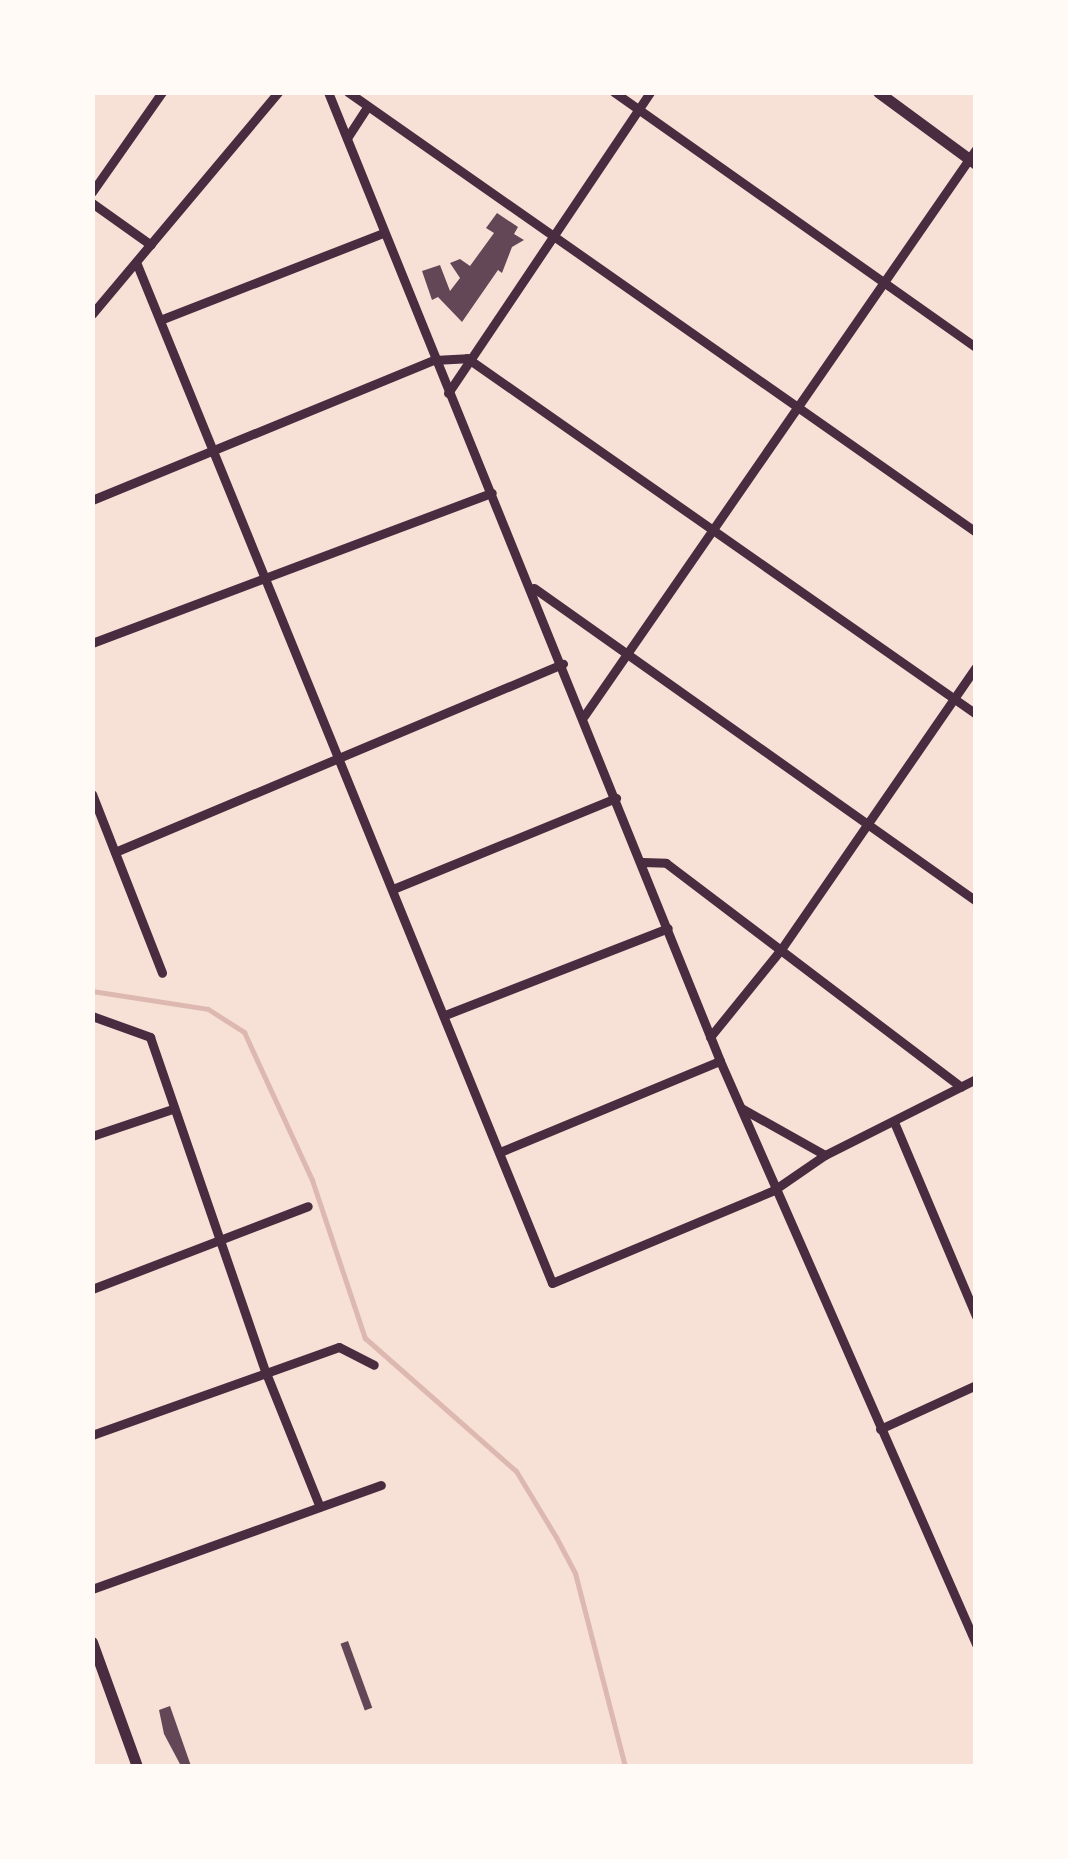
<!DOCTYPE html>
<html>
<head>
<meta charset="utf-8">
<style>
	body { margin:0 }
	#map { position:relative; width:1068px; height:1859px; overflow:hidden; background:#f7e1d7; font-family:Lato,sans-serif }
	div>[style] { position:absolute }
	[style*='--x'] { left:calc(var(--x)*1px); top:calc(var(--y)*1px); width:calc(var(--w)*1px); rotate:calc(var(--a)*1deg) }
	.stream>* { height:5px; margin:-2.5px; padding:0 2.5px; transform-origin:2.5px; border-radius:2.5px; background:#dcb8b0 }
	.building>* { inset:0; background:#644757; transform-origin:0 0 }
	.minor>* { height:9px; margin:-4.5px; padding:0 4.5px; transform-origin:4.5px; border-radius:4.5px; background:#4a2c40 }
	.tertiary>* { height:11px; margin:-5.5px; padding:0 5.5px; transform-origin:5.5px; border-radius:5.5px; background:#4a2c40 }
	span { translate:-50% -50%; white-space:nowrap; text-align:center; line-height:1.15; -webkit-text-stroke:9px #fffaf5; paint-order:stroke }
	.frame { position:absolute; inset:0; border:95px solid #fffaf5; pointer-events:none }
</style>
</head>
<body>
<div id="map">
	<div class="stream">
		<i style="--x:92;--y:991;--w:117;--a:8.8"></i>
		<i style="--x:208;--y:1009;--w:43;--a:32.6"></i>
		<i style="--x:244;--y:1032;--w:163;--a:65.3"></i>
		<i style="--x:312;--y:1180;--w:167;--a:71.5"></i>
		<i style="--x:365;--y:1338;--w:201;--a:41.4"></i>
		<i style="--x:516;--y:1471;--w:77;--a:58.8"></i>
		<i style="--x:556;--y:1537;--w:41;--a:62.2"></i>
		<i style="--x:575;--y:1573;--w:199;--a:75.5"></i>
	</div>
	<div class="building">
		<i style="clip-path:polygon(497px 213px,518px 227px,514px 234px,524px 240px,512px 247px,502px 273px,498px 270px,462px 322px,438px 297px,432px 300px,422px 271px,440px 265px,450px 291px,460px 278px,450px 263px,460px 259px,470px 266px,494px 233px,486px 228px)"></i>
		<i style="left:348px;top:1641px;width:71px;height:8px;rotate:70deg"></i>
		<i style="clip-path:polygon(170px 1706px,191px 1766px,181px 1766px,164px 1734px,159px 1710px)"></i>
	</div>
	<div class="minor">
		<i style="--x:328;--y:92;--w:1045;--a:67.97"></i>
		<i style="--x:720;--y:1061;--w:637;--a:66.29"></i>
		<i style="--x:348;--y:92;--w:767;--a:35.02"></i>
		<i style="--x:614;--y:92;--w:443;--a:35.2"></i>
		<i style="--x:347;--y:138;--w:37;--a:-57"></i>
		<i style="--x:92;--y:192;--w:122;--a:-55"></i>
		<i style="--x:92;--y:203;--w:72;--a:35.4"></i>
		<i style="--x:136;--y:262;--w:1102;--a:67.83"></i>
		<i style="--x:552;--y:1283;--w:241;--a:-22.7"></i>
		<i style="--x:774;--y:1190;--w:62;--a:-34.5"></i>
		<i style="--x:825;--y:1155;--w:169;--a:-26.7"></i>
		<i style="--x:92;--y:314;--w:290;--a:-50"></i>
		<i style="--x:160;--y:320;--w:237;--a:-21.3"></i>
		<i style="--x:448;--y:393;--w:362;--a:-56.1"></i>
		<i style="--x:92;--y:500;--w:370;--a:-22.3"></i>
		<i style="--x:434;--y:360;--w:33;--a:-3"></i>
		<i style="--x:467;--y:358;--w:621;--a:34.97"></i>
		<i style="--x:534;--y:588;--w:542;--a:35.3"></i>
		<i style="--x:92;--y:643;--w:427;--a:-20.6"></i>
		<i style="--x:584;--y:716;--w:689;--a:-55.34"></i>
		<i style="--x:92;--y:794;--w:192;--a:68.6"></i>
		<i style="--x:115;--y:852;--w:486;--a:-22.8"></i>
		<i style="--x:642;--y:862;--w:24;--a:2"></i>
		<i style="--x:666;--y:863;--w:370;--a:37.2"></i>
		<i style="--x:393;--y:889;--w:241;--a:-22.2"></i>
		<i style="--x:445;--y:1015;--w:239;--a:-21.3"></i>
		<i style="--x:92;--y:1016;--w:62;--a:19.9"></i>
		<i style="--x:150;--y:1037;--w:355;--a:71"></i>
		<i style="--x:266;--y:1373;--w:144;--a:68.1"></i>
		<i style="--x:710;--y:1037;--w:114;--a:-51"></i>
		<i style="--x:782;--y:948;--w:341;--a:-55.4"></i>
		<i style="--x:741;--y:1108;--w:96;--a:29.2"></i>
		<i style="--x:894;--y:1122;--w:211;--a:67.1"></i>
		<i style="--x:92;--y:1136;--w:84;--a:-18.6"></i>
		<i style="--x:500;--y:1152;--w:238;--a:-22.5"></i>
		<i style="--x:92;--y:1289;--w:231;--a:-21"></i>
		<i style="--x:880;--y:1429;--w:106;--a:-24.6"></i>
		<i style="--x:92;--y:1435;--w:262;--a:-19.6"></i>
		<i style="--x:339;--y:1347;--w:39;--a:27"></i>
		<i style="--x:92;--y:1589;--w:307;--a:-19.8"></i>
	</div>
	<div class="tertiary">
		<i style="--x:878;--y:92;--w:122;--a:36.3"></i>
		<i style="--x:92;--y:1642;--w:132;--a:70.1"></i>
	</div>
	<div class="frame"></div>
</div>
</body>
</html>
